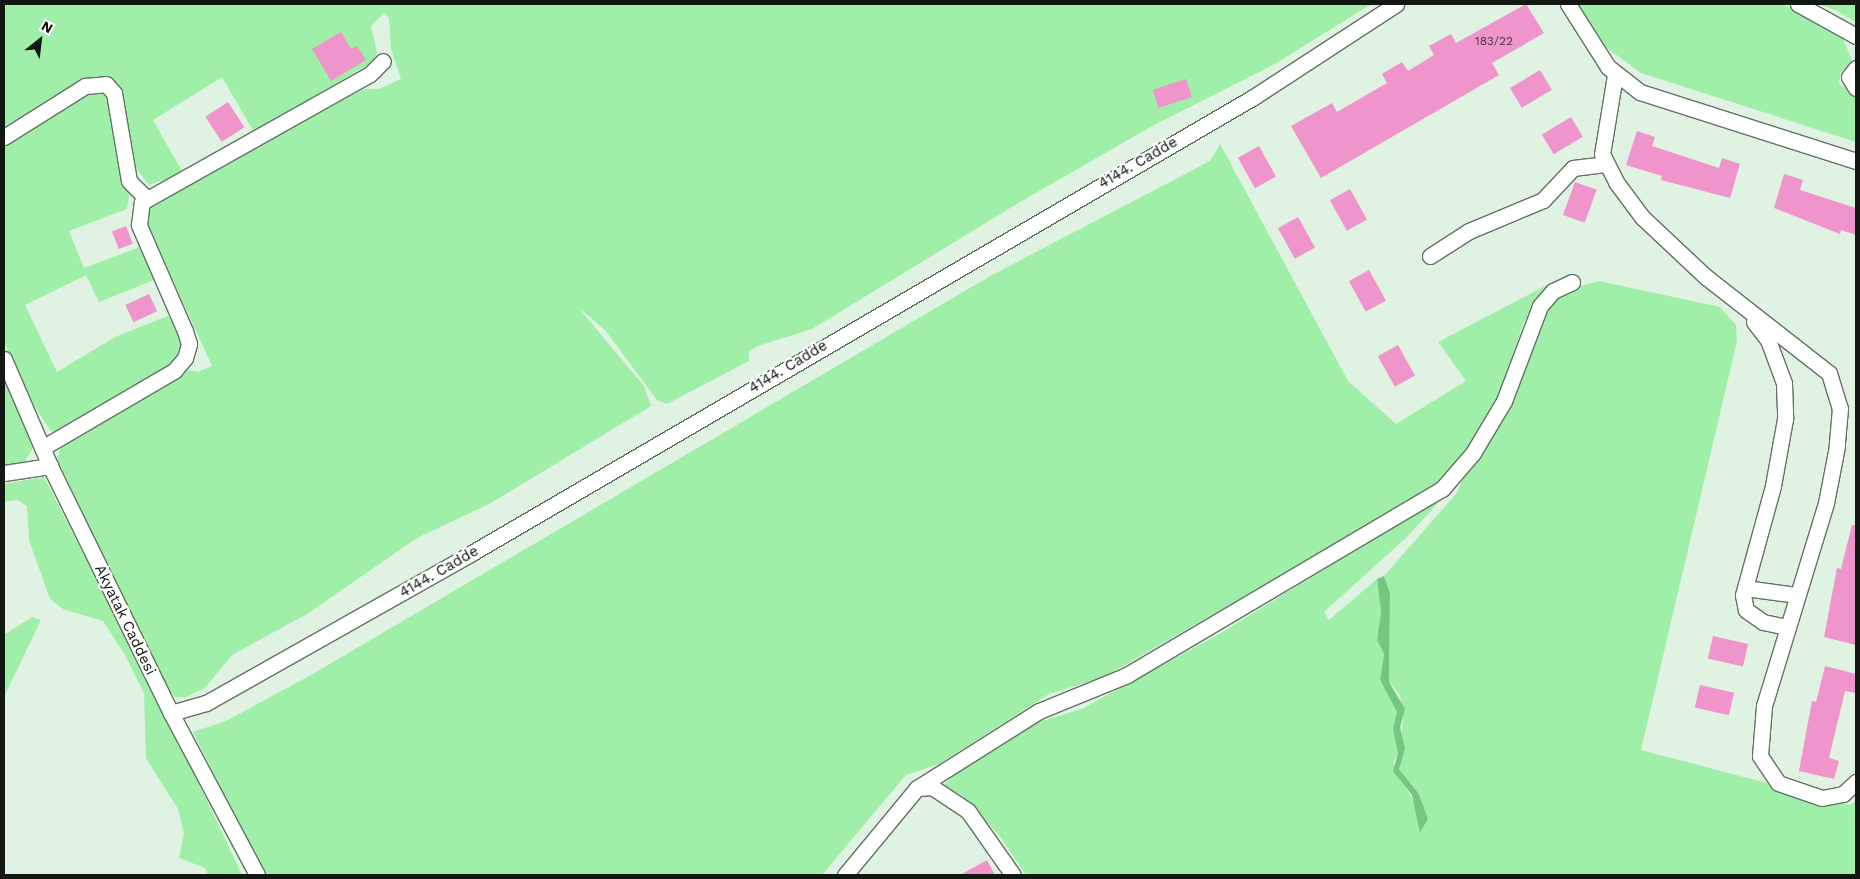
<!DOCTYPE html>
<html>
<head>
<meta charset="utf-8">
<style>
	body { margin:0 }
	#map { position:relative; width:1860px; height:879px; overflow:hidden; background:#e0f2e1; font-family:"Work Sans",sans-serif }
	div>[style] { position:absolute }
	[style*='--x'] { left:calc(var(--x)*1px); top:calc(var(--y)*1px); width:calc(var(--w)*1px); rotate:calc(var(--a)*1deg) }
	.green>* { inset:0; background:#a0efa9 }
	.water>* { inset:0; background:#75c780 }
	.building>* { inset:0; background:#f094cc; transform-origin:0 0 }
	.roads { filter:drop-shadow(1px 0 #627363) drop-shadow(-1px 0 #627363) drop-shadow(0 1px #627363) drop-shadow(0 -1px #627363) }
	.minor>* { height:15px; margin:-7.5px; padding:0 7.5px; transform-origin:7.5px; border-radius:7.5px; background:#fff }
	span { translate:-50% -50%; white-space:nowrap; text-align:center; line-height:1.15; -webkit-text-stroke:4.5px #fff; paint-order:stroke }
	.number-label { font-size:12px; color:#493640 }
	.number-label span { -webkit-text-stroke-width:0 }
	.street-label { font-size:15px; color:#111711 }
	.frame { position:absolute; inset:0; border:5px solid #111711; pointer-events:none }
	.north { position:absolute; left:15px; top:15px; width:50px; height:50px; -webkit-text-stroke:4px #fff; paint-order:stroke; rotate:29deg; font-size:14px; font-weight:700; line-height:20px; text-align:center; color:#111711 }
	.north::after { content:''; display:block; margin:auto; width:18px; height:22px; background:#111711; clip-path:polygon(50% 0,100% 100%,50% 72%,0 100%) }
</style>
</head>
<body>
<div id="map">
	<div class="green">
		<i style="clip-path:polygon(4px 4px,1370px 4px,1370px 5px,1273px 65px,1154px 125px,1020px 202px,812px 329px,758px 346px,749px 351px,749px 361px,667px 404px,657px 400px,605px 330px,578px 307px,644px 386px,651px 406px,491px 503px,417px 538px,307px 614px,232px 655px,205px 688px,186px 697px,175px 697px,166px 686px,57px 459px,62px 443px,188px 370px,198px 372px,212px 366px,147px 223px,148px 206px,364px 89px,379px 89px,401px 79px,391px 49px,389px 18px,384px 13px,371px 26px,377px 52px,374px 61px,254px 132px,222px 77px,153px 120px,183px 173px,149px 185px,132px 163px,109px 80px,4px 133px)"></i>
		<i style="clip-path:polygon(1578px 4px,1782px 4px,1798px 11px,1840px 32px,1846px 46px,1853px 63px,1841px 72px,1839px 84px,1856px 95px,1856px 142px,1641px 73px,1603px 45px)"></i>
		<i style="clip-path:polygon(1818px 4px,1856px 4px,1856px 22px,1835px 10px)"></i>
		<i style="clip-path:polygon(97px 90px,107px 92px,129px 196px,127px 209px,69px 231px,84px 268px,143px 246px,154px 280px,99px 302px,86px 275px,25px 305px,57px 372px,115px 337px,168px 316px,180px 335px,181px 350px,174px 363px,58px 432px,51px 431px,27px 395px,4px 341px,4px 143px)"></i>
		<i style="clip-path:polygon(1220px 144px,1348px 381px,1396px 424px,1466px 381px,1438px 342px,1568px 274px,1577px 276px,1552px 286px,1538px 298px,1523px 324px,1497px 404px,1469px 449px,1429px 490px,1104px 677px,1049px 694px,939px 764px,906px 775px,822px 875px,264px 875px,193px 732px,226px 721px,311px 675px,992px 275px,1210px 161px)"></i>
		<i style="clip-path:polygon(1599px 281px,1720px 307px,1736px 325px,1737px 341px,1641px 750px,1850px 805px,1856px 801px,1856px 875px,1026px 875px,999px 835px,960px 794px,943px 786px,956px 773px,1028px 725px,1082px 709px,1223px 632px,1447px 493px,1408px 536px,1324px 612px,1329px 620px,1377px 579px,1381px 612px,1377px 640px,1384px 654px,1380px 680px,1397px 712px,1398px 753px,1393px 763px,1417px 808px,1421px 832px,1428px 819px,1419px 794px,1399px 769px,1403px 719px,1400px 695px,1389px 682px,1390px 593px,1384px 576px,1456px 494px,1536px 324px,1564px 291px)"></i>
		<i style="clip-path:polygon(4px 376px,34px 446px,24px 463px,4px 465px)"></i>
		<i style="clip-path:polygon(44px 477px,177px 737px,242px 875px,208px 875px,205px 868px,179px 858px,184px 834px,178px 809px,146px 758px,144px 693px,125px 655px,103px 621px,63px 609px,50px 599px,29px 540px,27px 506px,17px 500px,4px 502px,4px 484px)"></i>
		<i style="clip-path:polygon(32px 617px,41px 620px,4px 697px,4px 635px)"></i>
	</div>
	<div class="water">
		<i style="clip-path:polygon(1384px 576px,1390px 593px,1389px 682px,1405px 709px,1400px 727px,1405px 749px,1399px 769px,1419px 794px,1428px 819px,1420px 833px,1412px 795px,1393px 771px,1398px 753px,1393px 729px,1397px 712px,1380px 680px,1384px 654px,1377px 640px,1381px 612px,1377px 579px)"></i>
	</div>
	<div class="building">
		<i style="clip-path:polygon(1526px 4px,1544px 33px,1492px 63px,1499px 75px,1321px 178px,1291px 126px,1332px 103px,1337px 112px,1387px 83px,1382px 74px,1402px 62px,1408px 71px,1434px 55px,1429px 46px,1451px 34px,1456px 43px)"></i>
		<i style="clip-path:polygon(341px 32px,351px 49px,357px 46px,366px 60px,331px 81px,312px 49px)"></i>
		<i style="left:1540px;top:70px;width:23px;height:35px;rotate:59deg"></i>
		<i style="left:1186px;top:79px;width:19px;height:35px;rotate:72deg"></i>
		<i style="left:228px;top:102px;width:30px;height:27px;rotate:57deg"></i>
		<i style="left:1571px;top:117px;width:23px;height:34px;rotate:59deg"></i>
		<i style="clip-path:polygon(1637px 131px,1655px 137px,1652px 146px,1719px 168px,1722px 158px,1740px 164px,1730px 198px,1661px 180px,1662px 176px,1626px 165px)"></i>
		<i style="left:1259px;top:146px;width:35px;height:24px;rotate:61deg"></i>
		<i style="clip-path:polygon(1784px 174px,1803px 180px,1800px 190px,1856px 208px,1856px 235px,1841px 230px,1840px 234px,1774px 208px)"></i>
		<i style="left:1575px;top:182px;width:23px;height:35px;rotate:20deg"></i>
		<i style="left:1350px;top:189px;width:35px;height:23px;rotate:61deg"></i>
		<i style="left:1298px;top:217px;width:35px;height:23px;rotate:61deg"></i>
		<i style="left:126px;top:226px;width:19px;height:15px;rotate:69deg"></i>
		<i style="left:1369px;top:270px;width:35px;height:23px;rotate:61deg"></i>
		<i style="left:149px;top:294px;width:19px;height:26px;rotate:65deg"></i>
		<i style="left:1398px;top:345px;width:35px;height:23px;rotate:61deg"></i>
		<i style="clip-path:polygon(1852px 525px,1856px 525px,1856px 645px,1824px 637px,1837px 568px,1841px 569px)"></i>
		<i style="left:1713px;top:636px;width:36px;height:23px;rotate:13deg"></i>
		<i style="clip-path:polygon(1825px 666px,1856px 674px,1856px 693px,1845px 691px,1829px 758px,1839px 761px,1834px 779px,1799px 771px,1812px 701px,1816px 702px)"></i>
		<i style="left:1700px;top:685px;width:35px;height:23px;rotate:13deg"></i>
		<i style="clip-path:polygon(987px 860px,995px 875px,960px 875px)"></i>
	</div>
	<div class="roads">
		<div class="minor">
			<i style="--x:1568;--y:4;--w:75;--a:57.6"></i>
			<i style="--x:1608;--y:67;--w:41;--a:38"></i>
			<i style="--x:1640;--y:92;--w:227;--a:17.7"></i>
			<i style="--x:1798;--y:4;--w:66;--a:28.9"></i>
			<i style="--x:1856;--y:68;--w:11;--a:128"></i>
			<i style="--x:1849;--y:77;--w:13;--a:58"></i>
			<i style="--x:1615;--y:75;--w:80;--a:99.3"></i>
			<i style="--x:1602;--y:154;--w:31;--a:63"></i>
			<i style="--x:1616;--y:182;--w:44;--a:53.4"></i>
			<i style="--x:1642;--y:217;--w:88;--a:43.2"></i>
			<i style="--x:1706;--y:277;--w:156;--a:38"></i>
			<i style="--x:1829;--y:373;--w:37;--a:73"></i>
			<i style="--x:1840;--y:408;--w:38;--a:95"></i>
			<i style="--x:1837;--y:446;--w:58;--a:100.9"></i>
			<i style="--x:1826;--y:503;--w:212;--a:107"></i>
			<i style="--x:1764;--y:706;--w:50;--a:94.6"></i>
			<i style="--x:1760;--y:756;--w:32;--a:56"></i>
			<i style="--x:1778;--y:783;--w:46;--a:18.8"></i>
			<i style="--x:1822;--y:798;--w:21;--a:-11"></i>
			<i style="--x:1843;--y:794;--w:18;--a:-43"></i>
			<i style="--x:4;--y:137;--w:96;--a:-32.2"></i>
			<i style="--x:85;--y:86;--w:21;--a:-5"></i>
			<i style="--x:106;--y:84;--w:12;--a:48"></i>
			<i style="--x:114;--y:93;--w:89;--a:80.3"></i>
			<i style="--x:129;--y:181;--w:25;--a:45"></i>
			<i style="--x:1430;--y:256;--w:46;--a:-32.7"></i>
			<i style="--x:1469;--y:231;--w:80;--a:-22.7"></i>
			<i style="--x:1543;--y:200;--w:44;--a:-46.8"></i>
			<i style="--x:1573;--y:168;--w:34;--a:-7"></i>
			<i style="--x:1754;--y:322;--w:23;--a:52"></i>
			<i style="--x:1768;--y:340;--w:46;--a:69.6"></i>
			<i style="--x:1784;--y:383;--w:36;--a:88"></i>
			<i style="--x:1785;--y:419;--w:68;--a:100.2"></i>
			<i style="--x:1773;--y:486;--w:113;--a:105.4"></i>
			<i style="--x:1743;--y:595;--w:15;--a:79"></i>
			<i style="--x:1746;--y:610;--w:21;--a:35"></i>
			<i style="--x:1763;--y:622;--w:25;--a:12"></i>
			<i style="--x:4;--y:359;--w:116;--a:66.7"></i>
			<i style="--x:50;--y:466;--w:275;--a:63.9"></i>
			<i style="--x:171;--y:713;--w:183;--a:62"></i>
			<i style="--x:42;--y:448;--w:153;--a:-30.3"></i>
			<i style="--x:174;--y:371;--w:17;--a:-50"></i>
			<i style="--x:185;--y:358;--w:15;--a:-74"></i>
			<i style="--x:189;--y:344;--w:14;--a:-107"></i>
			<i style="--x:185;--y:331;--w:116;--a:-113.5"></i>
			<i style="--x:139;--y:225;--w:23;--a:-83"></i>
			<i style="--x:142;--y:202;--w:261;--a:-29.3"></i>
			<i style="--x:370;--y:74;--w:18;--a:-45"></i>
			<i style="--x:4;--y:473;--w:47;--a:-8.7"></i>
			<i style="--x:1745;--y:588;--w:51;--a:7.8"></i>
			<i style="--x:171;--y:713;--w:36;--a:-16"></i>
			<i style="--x:206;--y:703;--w:303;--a:-29.4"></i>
			<i style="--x:470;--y:554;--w:905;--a:-30.25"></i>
			<i style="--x:1252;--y:98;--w:172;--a:-33.1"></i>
			<i style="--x:917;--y:788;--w:15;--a:-4"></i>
			<i style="--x:932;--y:787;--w:43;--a:33.7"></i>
			<i style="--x:968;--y:811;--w:78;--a:54.9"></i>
			<i style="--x:845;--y:875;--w:113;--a:-50.4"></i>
			<i style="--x:917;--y:788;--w:144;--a:-32.3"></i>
			<i style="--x:1039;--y:711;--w:95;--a:-22.2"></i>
			<i style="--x:1127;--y:675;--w:366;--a:-30.6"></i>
			<i style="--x:1442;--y:489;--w:48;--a:-49.3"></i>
			<i style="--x:1473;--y:453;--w:61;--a:-59.2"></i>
			<i style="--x:1504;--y:401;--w:102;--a:-69.2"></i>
			<i style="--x:1540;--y:306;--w:20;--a:-49"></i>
			<i style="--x:1553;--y:291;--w:21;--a:-25"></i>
		</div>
	</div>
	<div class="number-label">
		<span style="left:1494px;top:42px">183/22</span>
	</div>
	<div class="street-label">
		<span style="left:1138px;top:163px;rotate:-30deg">4144. Cadde</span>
		<span style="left:788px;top:367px;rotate:-31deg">4144. Cadde</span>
		<span style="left:439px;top:572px;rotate:-30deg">4144. Cadde</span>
		<span style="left:125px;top:620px;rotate:64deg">Akyatak Caddesi</span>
	</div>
	<div class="frame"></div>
	<div class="north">N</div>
</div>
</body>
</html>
